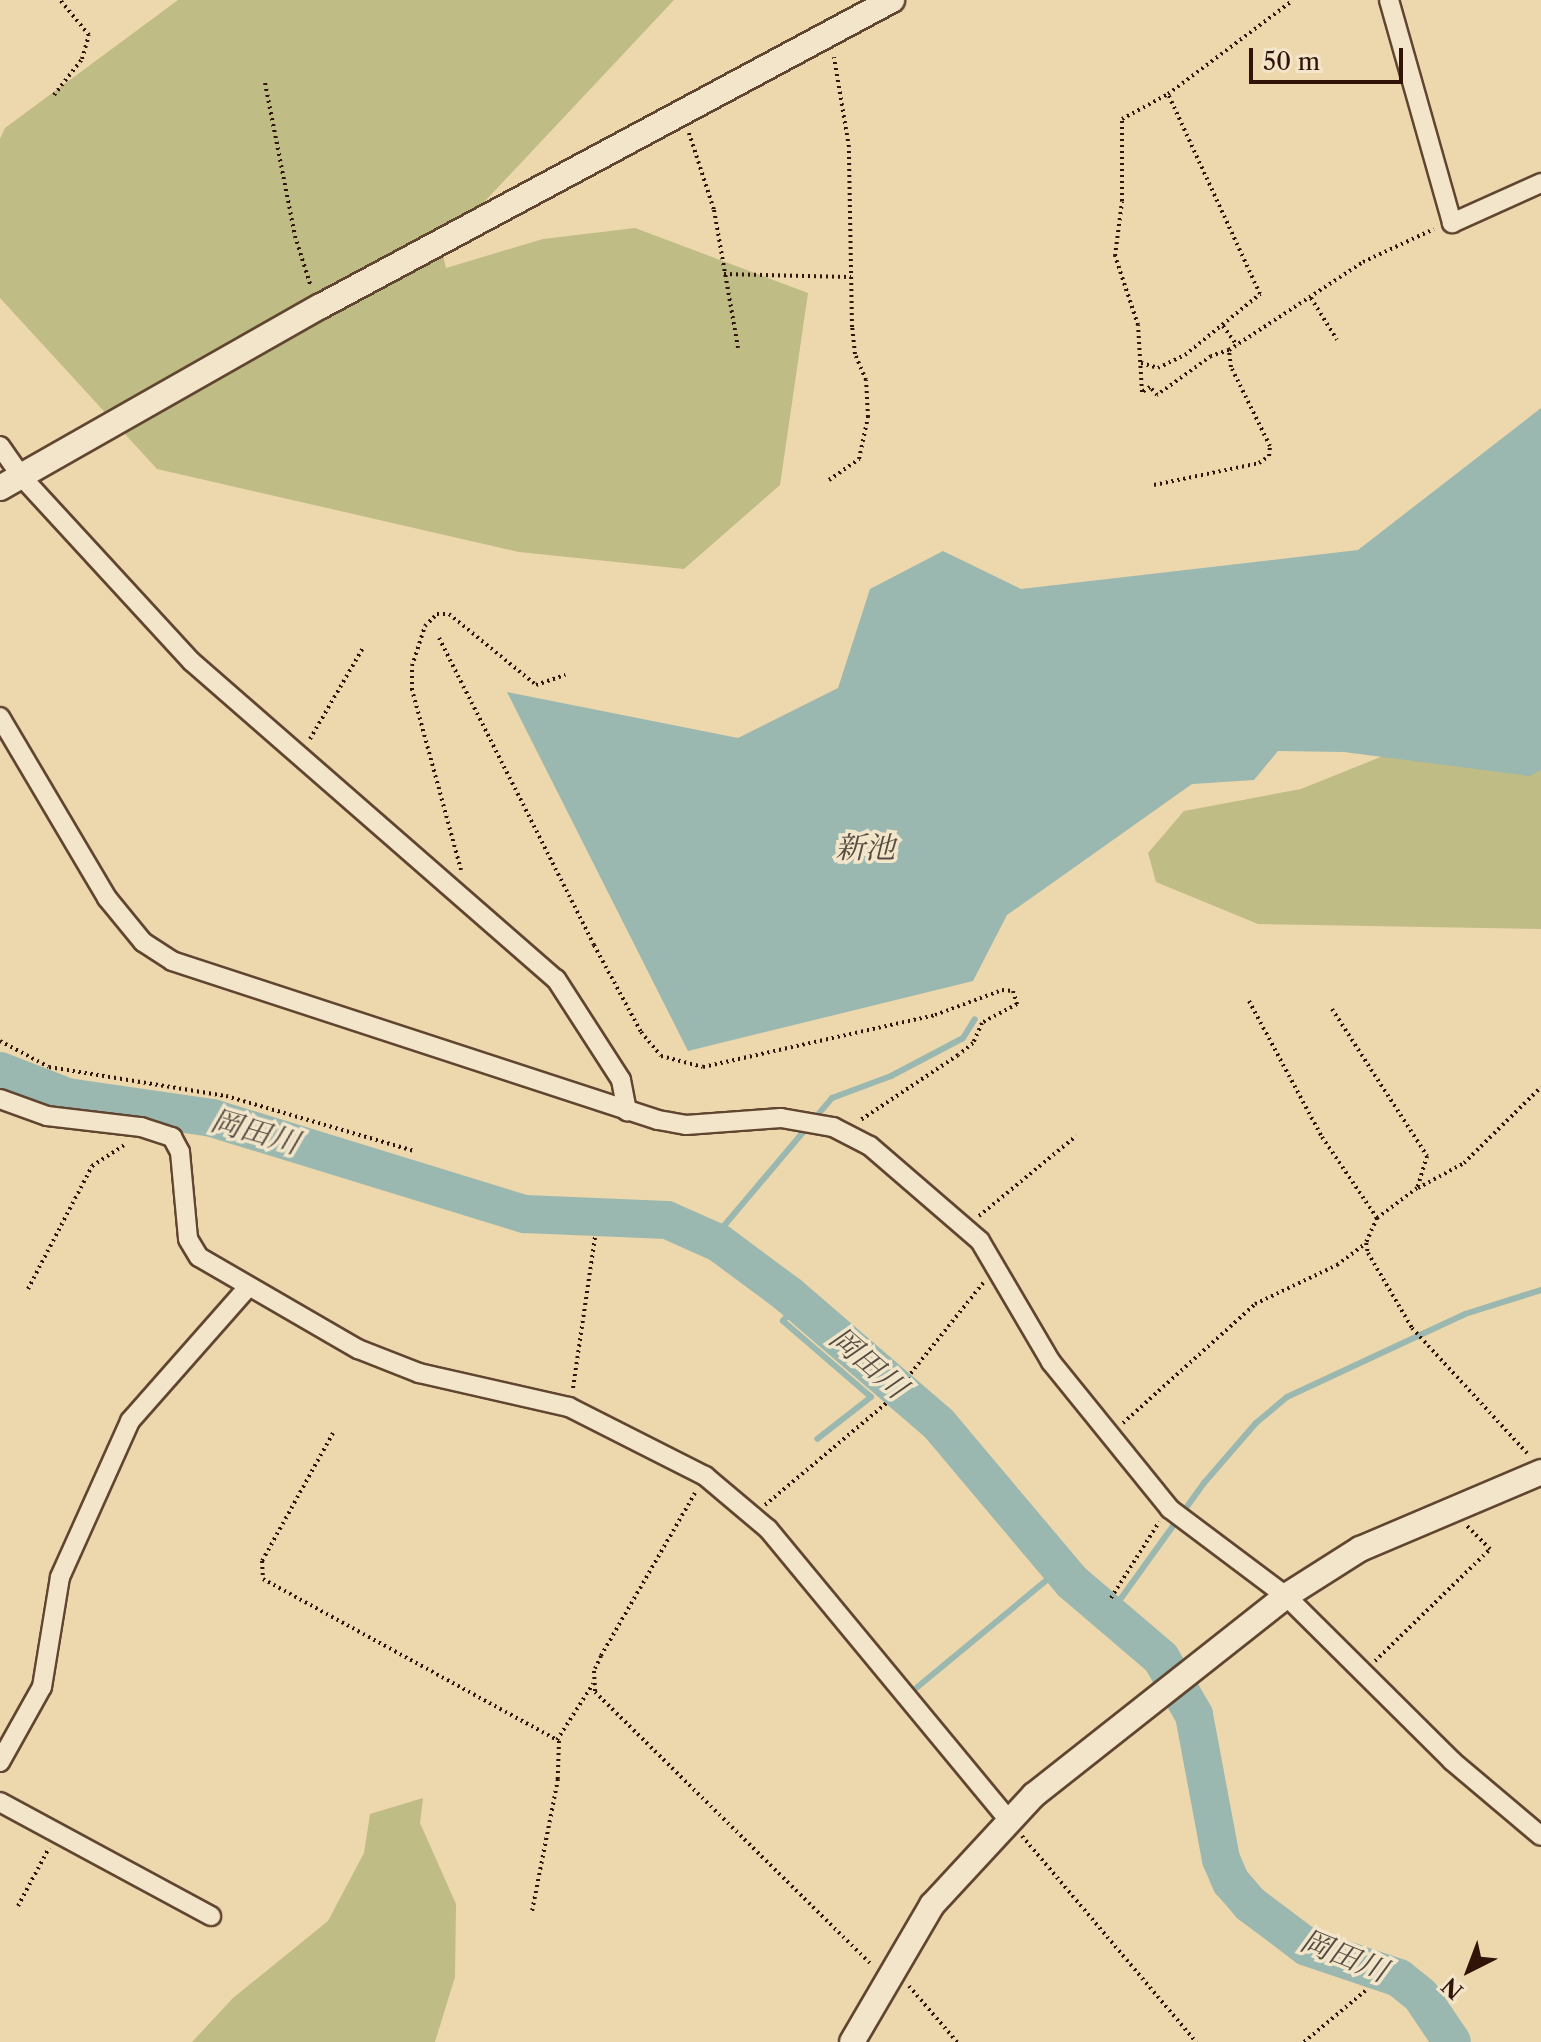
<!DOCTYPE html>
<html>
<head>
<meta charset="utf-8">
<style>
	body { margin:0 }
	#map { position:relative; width:1541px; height:2042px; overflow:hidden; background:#edd7ad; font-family:"Libre Caslon Text","Noto Serif JP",serif }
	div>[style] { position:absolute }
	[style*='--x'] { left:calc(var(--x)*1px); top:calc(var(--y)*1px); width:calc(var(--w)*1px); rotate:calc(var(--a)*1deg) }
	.green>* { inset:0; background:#c0bc85 }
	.water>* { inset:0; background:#9ab8af }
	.stream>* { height:6px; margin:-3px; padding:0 3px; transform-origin:3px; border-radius:3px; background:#9ab8af }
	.river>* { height:38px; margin:-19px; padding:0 19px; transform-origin:19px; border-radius:19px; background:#9ab8af }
	.path>* { height:4px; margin-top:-2px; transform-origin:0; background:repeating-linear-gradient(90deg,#311407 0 2px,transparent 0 6px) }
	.roads { filter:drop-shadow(2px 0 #604530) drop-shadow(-2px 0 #604530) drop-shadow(0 2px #604530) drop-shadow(0 -2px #604530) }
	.minor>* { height:18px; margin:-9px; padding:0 9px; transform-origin:9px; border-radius:9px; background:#f3e5ca }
	.tertiary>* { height:24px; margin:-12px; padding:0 12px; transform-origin:12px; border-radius:12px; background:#f3e5ca }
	span { translate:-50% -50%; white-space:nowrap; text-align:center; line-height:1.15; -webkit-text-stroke:7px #f3e5ca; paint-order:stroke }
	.water-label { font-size:30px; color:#564d42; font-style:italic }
	.north { position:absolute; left:1429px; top:1930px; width:80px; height:80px; -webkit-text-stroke:6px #f3e5ca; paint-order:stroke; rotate:222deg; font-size:22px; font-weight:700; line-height:32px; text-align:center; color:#311407 }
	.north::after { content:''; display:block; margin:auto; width:28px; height:36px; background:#311407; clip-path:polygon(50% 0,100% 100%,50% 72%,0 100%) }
	.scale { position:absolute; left:1249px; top:48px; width:154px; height:36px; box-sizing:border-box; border:4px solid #311407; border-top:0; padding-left:10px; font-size:24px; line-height:28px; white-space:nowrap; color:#311407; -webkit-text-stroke:6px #f3e5ca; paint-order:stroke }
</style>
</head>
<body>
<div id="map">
	<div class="green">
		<i style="clip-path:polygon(178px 0,674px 0,441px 248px,446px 268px,543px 239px,635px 228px,808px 293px,780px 485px,684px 569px,519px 552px,157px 469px,0 298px,0 139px,5px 128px)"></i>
		<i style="clip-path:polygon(1393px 752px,1541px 758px,1541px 929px,1258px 924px,1156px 882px,1148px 853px,1184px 811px,1301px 789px)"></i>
		<i style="clip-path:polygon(423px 1798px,420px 1823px,456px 1904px,455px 1977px,435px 2042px,192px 2042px,233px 1998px,328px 1921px,364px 1853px,370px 1814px)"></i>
	</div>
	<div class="water">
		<i style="clip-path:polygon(1541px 408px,1541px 770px,1530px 776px,1344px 752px,1278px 751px,1254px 780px,1192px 784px,1007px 915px,973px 981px,688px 1051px,507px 692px,738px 738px,838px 688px,870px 589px,943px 551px,1021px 589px,1358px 550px)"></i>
	</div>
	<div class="stream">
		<i style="--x:712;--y:1240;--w:186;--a:-49.8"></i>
		<i style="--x:832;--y:1098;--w:63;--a:-20.4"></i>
		<i style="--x:891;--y:1076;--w:81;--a:-27.8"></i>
		<i style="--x:963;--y:1038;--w:22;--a:-58"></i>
		<i style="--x:799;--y:1303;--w:24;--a:132"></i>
		<i style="--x:783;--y:1321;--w:116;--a:40.8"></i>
		<i style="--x:871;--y:1397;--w:68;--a:142.1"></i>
		<i style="--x:1109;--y:1615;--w:163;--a:-54.3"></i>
		<i style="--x:1204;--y:1483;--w:79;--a:-49.1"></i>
		<i style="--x:1256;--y:1423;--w:40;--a:-40"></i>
		<i style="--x:1287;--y:1397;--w:196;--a:-25"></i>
		<i style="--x:1465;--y:1314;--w:80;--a:-17.5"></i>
		<i style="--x:915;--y:1689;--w:188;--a:-39.6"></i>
	</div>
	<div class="river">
		<i style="--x:0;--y:1071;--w:72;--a:21.2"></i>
		<i style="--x:67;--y:1097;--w:147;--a:8.2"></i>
		<i style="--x:212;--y:1118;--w:327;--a:17.1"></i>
		<i style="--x:525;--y:1214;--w:142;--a:2.4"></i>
		<i style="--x:667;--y:1220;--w:57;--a:23.9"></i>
		<i style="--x:719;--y:1243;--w:87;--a:36.6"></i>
		<i style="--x:789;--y:1295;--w:196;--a:40.7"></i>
		<i style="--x:938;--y:1423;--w:208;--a:49.9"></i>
		<i style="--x:1072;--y:1582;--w:117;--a:40.5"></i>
		<i style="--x:1161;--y:1658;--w:66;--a:59.9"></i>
		<i style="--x:1194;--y:1715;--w:147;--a:79.4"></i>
		<i style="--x:1221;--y:1859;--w:25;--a:67"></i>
		<i style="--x:1231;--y:1882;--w:29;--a:49"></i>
		<i style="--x:1250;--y:1904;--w:71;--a:37"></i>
		<i style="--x:1307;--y:1947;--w:97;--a:18.6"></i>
		<i style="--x:1399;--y:1978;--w:28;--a:39"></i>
		<i style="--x:1421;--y:1996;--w:55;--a:56"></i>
	</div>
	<div class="path">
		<i style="--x:265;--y:83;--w:156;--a:78.9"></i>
		<i style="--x:295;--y:236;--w:53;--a:72.6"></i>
		<i style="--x:54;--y:95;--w:46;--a:-52.1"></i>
		<i style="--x:82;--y:59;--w:25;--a:-74"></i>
		<i style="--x:89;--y:35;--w:45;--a:-129.6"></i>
		<i style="--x:689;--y:133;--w:81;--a:72"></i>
		<i style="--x:714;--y:210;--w:140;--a:80.1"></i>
		<i style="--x:724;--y:274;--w:127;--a:1.4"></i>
		<i style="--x:1311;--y:298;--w:49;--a:58.2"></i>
		<i style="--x:1223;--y:326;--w:24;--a:54"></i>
		<i style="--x:1229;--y:350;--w:19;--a:162"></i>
		<i style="--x:1211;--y:356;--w:67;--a:144.2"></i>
		<i style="--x:1157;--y:395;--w:11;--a:-131"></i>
		<i style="--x:1150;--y:387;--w:9;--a:148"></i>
		<i style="--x:1142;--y:392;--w:67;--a:-93.4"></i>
		<i style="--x:1138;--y:325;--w:73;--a:-108.4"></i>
		<i style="--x:1115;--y:256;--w:55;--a:-82.7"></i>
		<i style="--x:1122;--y:201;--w:82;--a:-90"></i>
		<i style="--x:1122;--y:119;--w:52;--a:-28.5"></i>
		<i style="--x:1168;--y:94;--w:156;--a:-36.9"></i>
		<i style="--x:1141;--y:363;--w:18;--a:16"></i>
		<i style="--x:1158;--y:368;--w:30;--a:-26"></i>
		<i style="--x:1185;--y:355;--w:97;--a:-39.1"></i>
		<i style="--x:1260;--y:294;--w:220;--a:-114.7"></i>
		<i style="--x:829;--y:480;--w:37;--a:-35"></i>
		<i style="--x:859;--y:459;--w:43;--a:-77.9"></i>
		<i style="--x:868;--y:417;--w:37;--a:-93"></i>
		<i style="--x:866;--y:380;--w:28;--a:-113"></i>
		<i style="--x:855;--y:354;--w:27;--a:-96"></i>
		<i style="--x:852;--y:327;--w:180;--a:-91"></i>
		<i style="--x:849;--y:147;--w:91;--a:-99.5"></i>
		<i style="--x:1154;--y:485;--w:107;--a:-11.8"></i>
		<i style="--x:1259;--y:463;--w:12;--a:-35"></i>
		<i style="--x:1269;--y:456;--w:10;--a:-84"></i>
		<i style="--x:1270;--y:446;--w:88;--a:-116.3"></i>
		<i style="--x:1231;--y:367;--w:17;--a:-97"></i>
		<i style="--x:1229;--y:350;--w:160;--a:-33.3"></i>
		<i style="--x:1363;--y:262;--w:78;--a:-24.9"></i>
		<i style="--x:439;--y:638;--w:344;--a:63.2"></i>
		<i style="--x:594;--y:945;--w:99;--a:61.6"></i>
		<i style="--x:641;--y:1032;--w:31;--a:50"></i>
		<i style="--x:661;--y:1056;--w:43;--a:14.7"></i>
		<i style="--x:703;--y:1067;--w:238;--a:-12.6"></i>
		<i style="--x:935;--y:1015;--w:72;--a:-20.5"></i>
		<i style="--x:1002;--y:990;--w:11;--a:5"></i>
		<i style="--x:1013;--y:991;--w:14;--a:73"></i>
		<i style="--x:1017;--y:1004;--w:40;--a:152"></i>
		<i style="--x:982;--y:1023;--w:22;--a:114"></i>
		<i style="--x:973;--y:1043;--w:19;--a:141"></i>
		<i style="--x:958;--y:1055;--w:119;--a:146.3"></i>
		<i style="--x:310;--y:739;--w:105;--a:-59.8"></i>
		<i style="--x:461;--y:870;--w:187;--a:-105.2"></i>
		<i style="--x:412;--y:690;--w:24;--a:-90"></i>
		<i style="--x:412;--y:666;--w:42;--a:-72"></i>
		<i style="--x:425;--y:626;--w:17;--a:-45"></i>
		<i style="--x:437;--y:614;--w:12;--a:0"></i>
		<i style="--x:449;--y:614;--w:112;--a:39.2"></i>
		<i style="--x:536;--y:685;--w:31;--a:-19"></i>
		<i style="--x:1249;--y:1001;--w:154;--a:61.8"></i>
		<i style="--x:1322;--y:1137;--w:98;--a:55.8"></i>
		<i style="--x:1332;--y:1009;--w:175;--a:57.1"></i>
		<i style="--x:1427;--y:1156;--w:34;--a:107"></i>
		<i style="--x:1417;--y:1188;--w:50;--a:143.1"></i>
		<i style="--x:1377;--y:1218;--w:27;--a:114"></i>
		<i style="--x:1366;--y:1243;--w:10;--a:79"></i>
		<i style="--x:1368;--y:1253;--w:87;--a:59.6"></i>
		<i style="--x:1412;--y:1328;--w:170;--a:47.4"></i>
		<i style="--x:0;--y:1041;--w:55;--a:28"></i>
		<i style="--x:49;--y:1067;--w:179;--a:9.3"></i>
		<i style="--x:226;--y:1096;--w:196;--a:16.3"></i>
		<i style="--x:1418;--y:1188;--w:52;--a:-28.5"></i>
		<i style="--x:1464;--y:1163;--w:108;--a:-44.6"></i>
		<i style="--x:979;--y:1216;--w:126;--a:-39.5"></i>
		<i style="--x:28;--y:1289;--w:139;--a:-62.5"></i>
		<i style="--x:92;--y:1166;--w:38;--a:-33"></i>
		<i style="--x:907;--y:1378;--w:122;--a:-51.3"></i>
		<i style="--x:573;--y:1388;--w:153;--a:-81.7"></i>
		<i style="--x:1123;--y:1423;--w:178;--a:-42"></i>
		<i style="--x:1255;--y:1304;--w:91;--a:-25.4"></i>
		<i style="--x:1337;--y:1265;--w:36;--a:-37"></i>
		<i style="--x:333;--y:1433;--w:146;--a:119"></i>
		<i style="--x:262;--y:1561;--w:18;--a:87"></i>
		<i style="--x:263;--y:1579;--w:337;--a:28.7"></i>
		<i style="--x:559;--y:1741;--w:38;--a:92"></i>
		<i style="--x:558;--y:1779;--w:136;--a:101.1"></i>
		<i style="--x:695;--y:1493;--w:188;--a:120"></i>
		<i style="--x:601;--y:1656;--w:17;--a:115"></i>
		<i style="--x:594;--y:1671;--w:21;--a:87"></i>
		<i style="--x:595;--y:1692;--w:389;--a:44.6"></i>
		<i style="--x:765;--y:1505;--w:162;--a:-40"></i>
		<i style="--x:1111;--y:1598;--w:90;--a:-57.7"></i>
		<i style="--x:1375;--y:1661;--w:161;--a:-44.2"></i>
		<i style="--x:1490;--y:1549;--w:34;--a:-135"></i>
		<i style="--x:557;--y:1740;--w:67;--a:-57.3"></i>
		<i style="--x:1022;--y:1836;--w:270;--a:49.8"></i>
		<i style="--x:18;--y:1906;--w:66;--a:-61.9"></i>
		<i style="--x:909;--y:1986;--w:74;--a:49.4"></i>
		<i style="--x:1304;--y:2042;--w:80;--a:-39.9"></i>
	</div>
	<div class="roads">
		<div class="minor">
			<i style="--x:1389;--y:0;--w:232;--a:74.2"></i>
			<i style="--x:1452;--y:223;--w:98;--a:-24.2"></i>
			<i style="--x:0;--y:446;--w:35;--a:55"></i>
			<i style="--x:20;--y:475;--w:254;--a:47.4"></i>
			<i style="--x:192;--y:662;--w:483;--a:41.1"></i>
			<i style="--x:556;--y:979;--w:120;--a:57.2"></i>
			<i style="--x:621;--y:1080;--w:32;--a:79"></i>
			<i style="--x:0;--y:717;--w:210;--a:59.4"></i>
			<i style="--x:107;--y:898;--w:57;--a:50.7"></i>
			<i style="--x:143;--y:942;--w:35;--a:33"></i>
			<i style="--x:172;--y:961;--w:511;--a:18.12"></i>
			<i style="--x:658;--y:1120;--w:28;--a:10"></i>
			<i style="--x:686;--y:1125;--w:95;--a:-4.2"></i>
			<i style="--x:781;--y:1118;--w:53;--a:9.8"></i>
			<i style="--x:833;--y:1127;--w:42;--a:27.2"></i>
			<i style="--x:870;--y:1146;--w:145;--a:40.8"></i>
			<i style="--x:980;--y:1241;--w:140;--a:59.6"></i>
			<i style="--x:1051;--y:1362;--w:189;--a:51"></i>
			<i style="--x:1170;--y:1509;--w:145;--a:36.9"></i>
			<i style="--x:1286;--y:1596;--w:234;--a:44.8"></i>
			<i style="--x:1452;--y:1761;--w:116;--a:40.1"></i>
			<i style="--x:0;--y:1099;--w:50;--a:19.9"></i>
			<i style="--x:47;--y:1116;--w:95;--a:6.7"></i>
			<i style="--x:141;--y:1127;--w:33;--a:18"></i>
			<i style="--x:172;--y:1137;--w:17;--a:62"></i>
			<i style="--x:180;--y:1152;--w:87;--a:84.7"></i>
			<i style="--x:188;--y:1239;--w:21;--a:59"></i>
			<i style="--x:199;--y:1257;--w:184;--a:30.1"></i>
			<i style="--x:358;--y:1349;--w:66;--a:21.5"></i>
			<i style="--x:419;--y:1373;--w:154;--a:12.8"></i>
			<i style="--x:569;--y:1407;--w:153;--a:26.9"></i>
			<i style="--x:705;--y:1476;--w:82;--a:40.1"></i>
			<i style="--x:768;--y:1529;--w:376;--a:50.4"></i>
			<i style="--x:0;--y:1762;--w:86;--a:-60.8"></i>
			<i style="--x:42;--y:1687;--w:111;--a:-80.7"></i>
			<i style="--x:60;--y:1577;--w:171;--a:-65.8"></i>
			<i style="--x:130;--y:1421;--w:179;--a:-48.6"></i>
			<i style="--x:0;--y:1802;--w:240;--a:28.4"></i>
		</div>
		<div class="tertiary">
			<i style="--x:0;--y:488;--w:369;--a:-29.6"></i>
			<i style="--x:321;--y:306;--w:648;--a:-28.19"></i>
			<i style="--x:852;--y:2042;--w:159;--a:-59.7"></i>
			<i style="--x:932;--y:1905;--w:150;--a:-47.2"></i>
			<i style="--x:1034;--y:1795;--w:321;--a:-38.3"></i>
			<i style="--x:1286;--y:1596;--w:88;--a:-32.4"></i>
			<i style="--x:1360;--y:1549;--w:197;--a:-23"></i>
		</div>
	</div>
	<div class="water-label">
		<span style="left:865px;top:848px">新池</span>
		<span style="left:255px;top:1132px;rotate:16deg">岡田川</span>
		<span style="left:868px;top:1363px;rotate:41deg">岡田川</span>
		<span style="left:1344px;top:1956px;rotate:22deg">岡田川</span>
	</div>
	<div class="north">N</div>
	<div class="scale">50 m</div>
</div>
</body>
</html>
